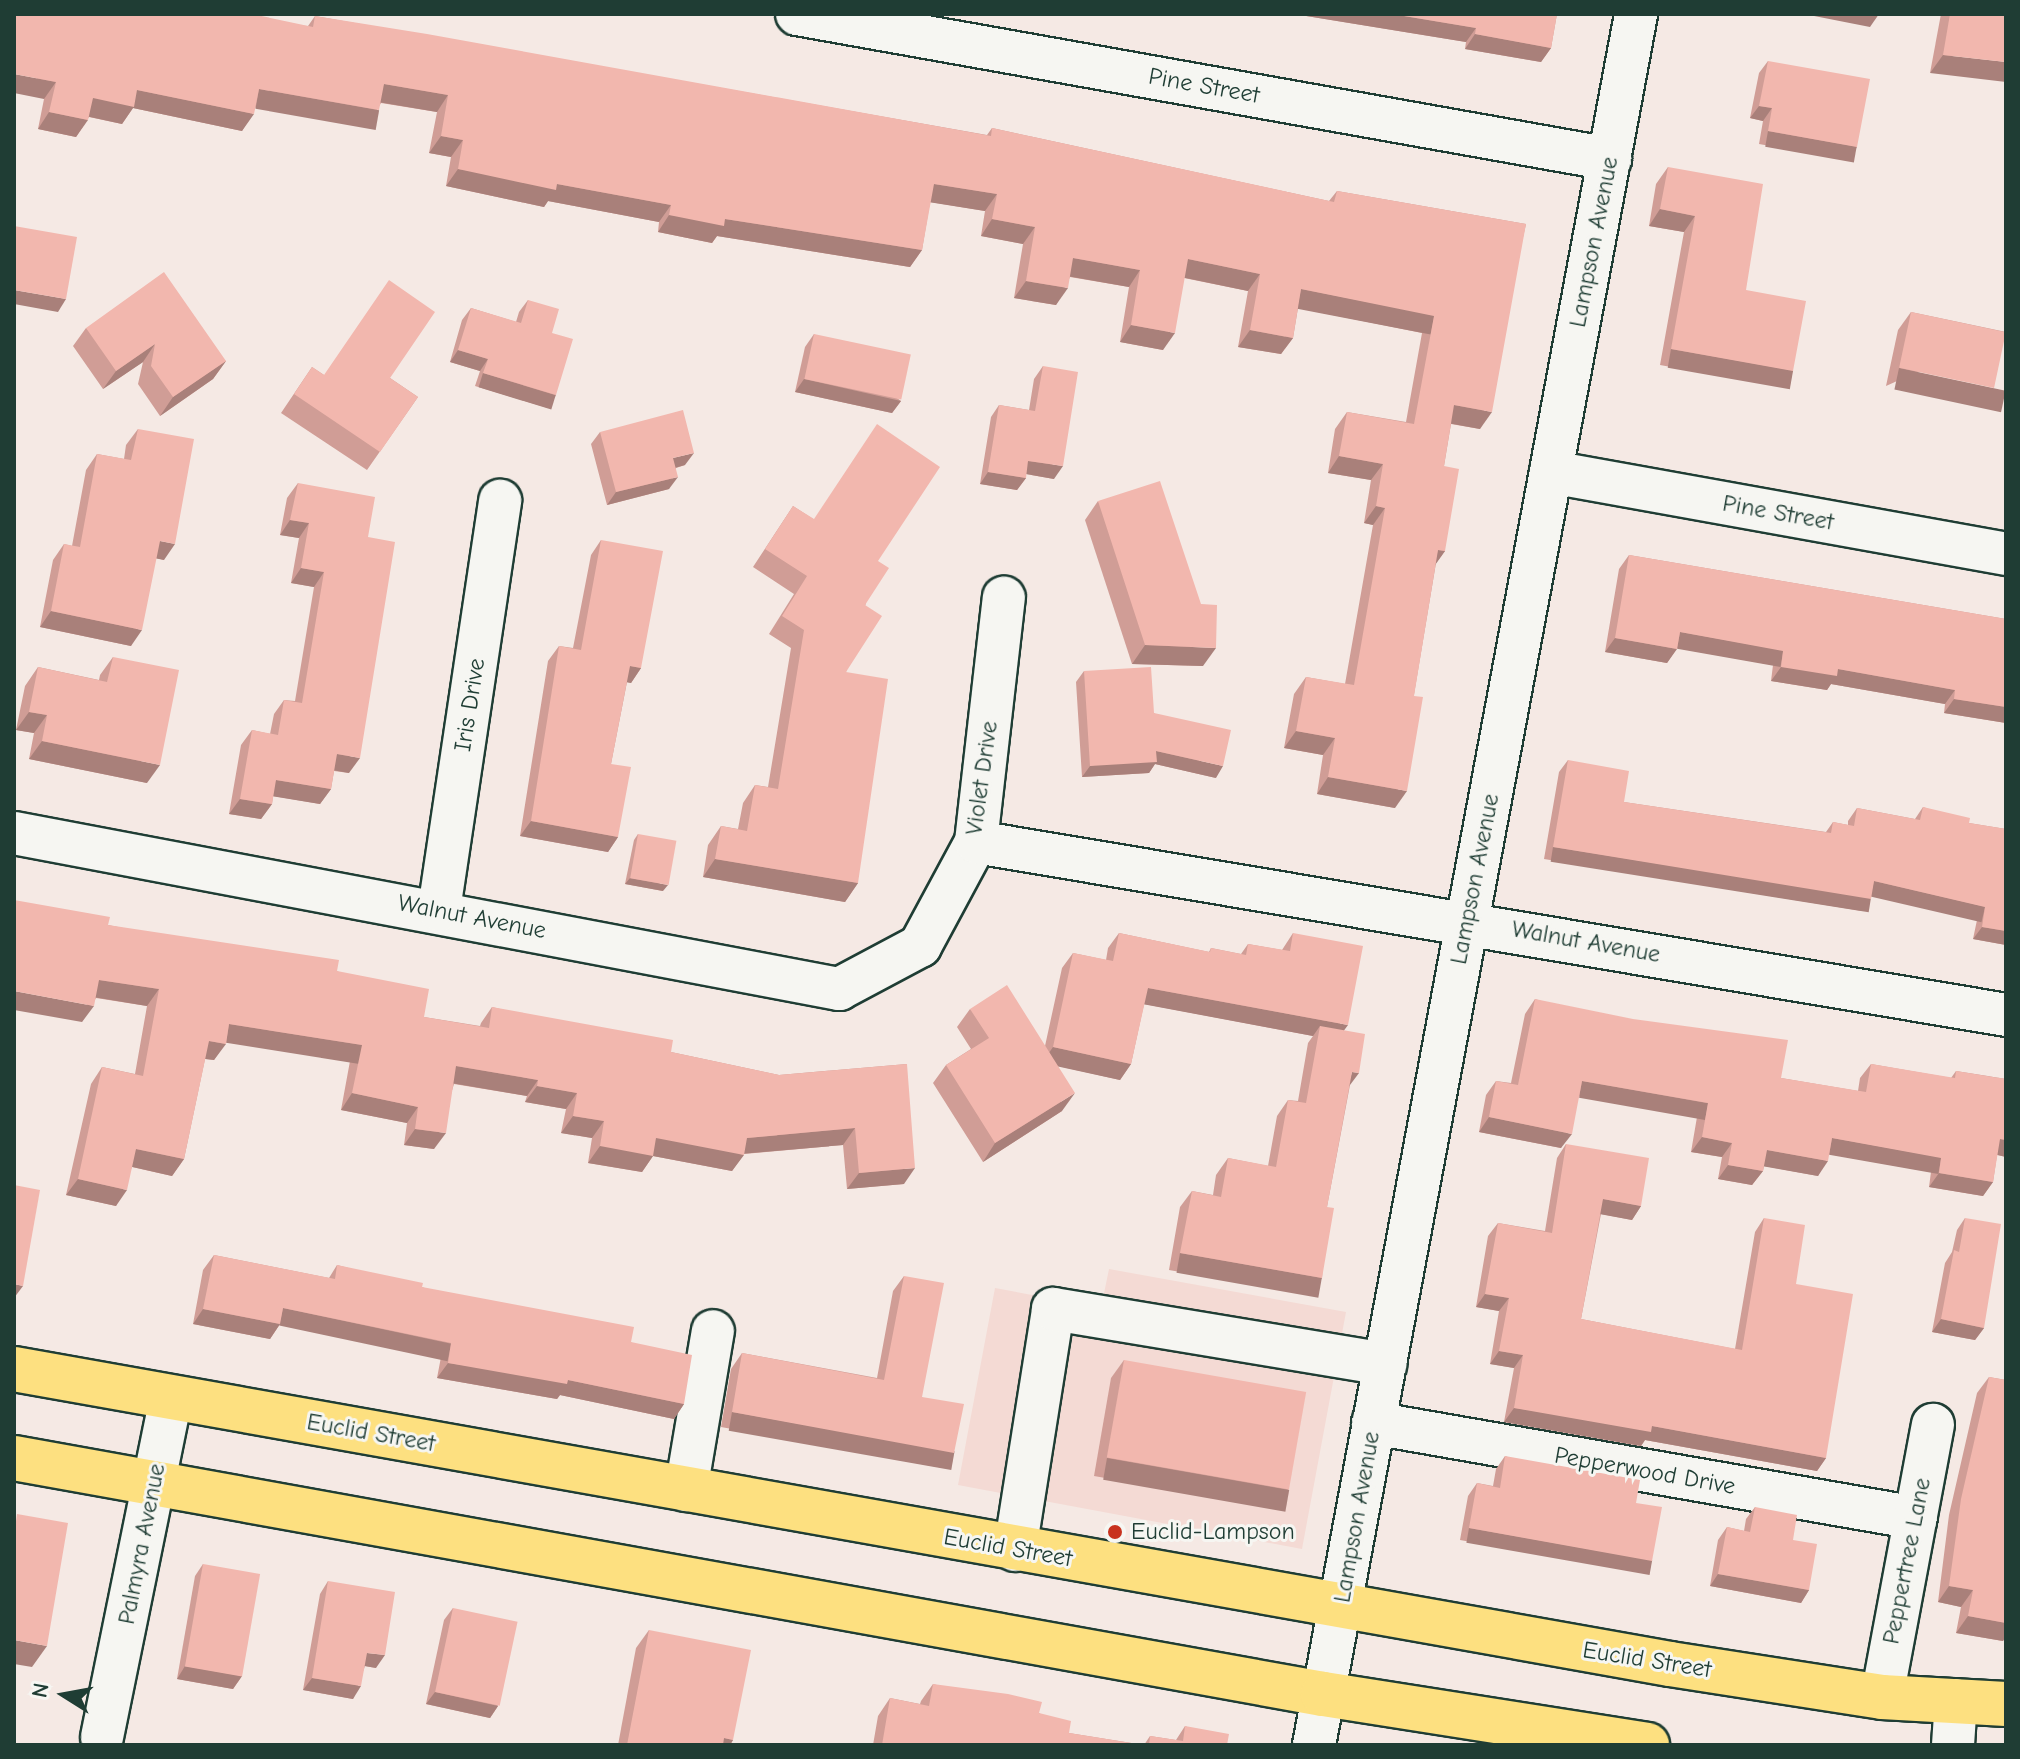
<!DOCTYPE html>
<html>
<head>
<meta charset="utf-8">
<style>
	body { margin:0 }
	#map { position:relative; width:2020px; height:1759px; overflow:hidden; background:#f5e9e4; font-family:"Comic Neue",sans-serif }
	div>[style] { position:absolute }
	[style*='--x'] { left:calc(var(--x)*1px); top:calc(var(--y)*1px); width:calc(var(--w)*1px); rotate:calc(var(--a)*1deg) }
	.built>* { inset:0; background:#f4dad4 }
	.roads { filter:drop-shadow(2px 0 #1f3d34) drop-shadow(-2px 0 #1f3d34) drop-shadow(0 2px #1f3d34) drop-shadow(0 -2px #1f3d34) }
	.minor>* { height:42px; margin:-21px; padding:0 21px; transform-origin:21px; border-radius:21px; background:#f6f6f2 }
	.major>* { height:44px; margin:-22px; padding:0 22px; transform-origin:22px; border-radius:22px; background:#fde080 }
	.wall>* { inset:0; background:#d09d96 }
	.shaded-wall>* { inset:0; background:#a9807a; transform-origin:0 0 }
	.building>* { inset:0; background:#f2b7ae; transform-origin:0 0 }
	.dots>* { width:22px; height:22px; translate:-50% -50%; box-sizing:border-box; border:4px solid #f6f6f2; border-radius:50% }
	span { translate:-50% -50%; white-space:nowrap; text-align:center; line-height:1.15; -webkit-text-stroke:6px #f6f6f2; paint-order:stroke }
	.street-label { font-size:24px; color:#1f3d34 }
	.poi-label { font-size:24px; color:#1f3d34 }
	.left { translate:0 -50%; text-align:left }
	.frame { position:absolute; inset:0; border:16px solid #1f3d34; pointer-events:none }
	.north { position:absolute; left:24px; top:1655px; width:80px; height:80px; -webkit-text-stroke:6px #f6f6f2; paint-order:stroke; rotate:281deg; font-size:22px; font-weight:700; line-height:32px; text-align:center; color:#1f3d34 }
	.north::after { content:''; display:block; margin:auto; width:28px; height:36px; background:#1f3d34; clip-path:polygon(50% 0,100% 100%,50% 72%,0 100%) }
</style>
</head>
<body>
<div id="map">
	<div class="built">
		<i style="clip-path:polygon(1109px 1269px,1346px 1312px,1302px 1549px,958px 1485px,995px 1288px,1101px 1308px)"></i>
	</div>
	<div class="roads">
		<div class="minor">
			<i style="--x:797;--y:14;--w:826;--a:10.11"></i>
			<i style="--x:1551;--y:472;--w:462;--a:10.2"></i>
			<i style="--x:14;--y:833;--w:840;--a:10.71"></i>
			<i style="--x:839;--y:989;--w:92;--a:-28"></i>
			<i style="--x:920;--y:946;--w:118;--a:-61.7"></i>
			<i style="--x:976;--y:842;--w:246;--a:-83.5"></i>
			<i style="--x:976;--y:842;--w:1044;--a:9.53"></i>
			<i style="--x:439;--y:910;--w:414;--a:-81.5"></i>
			<i style="--x:1373;--y:1423;--w:551;--a:9.92"></i>
			<i style="--x:686;--y:1490;--w:161;--a:-80.4"></i>
			<i style="--x:1015;--y:1550;--w:244;--a:-81"></i>
			<i style="--x:1053;--y:1309;--w:337;--a:9.4"></i>
			<i style="--x:1882;--y:1697;--w:277;--a:-79.4"></i>
			<i style="--x:102;--y:1737;--w:347;--a:-78.5"></i>
			<i style="--x:1314;--y:1745;--w:1761;--a:-79.46"></i>
			<i style="--x:1953;--y:1745;--w:45;--a:-86.2"></i>
		</div>
		<div class="major">
			<i style="--x:14;--y:1369;--w:1682;--a:10.1"></i>
			<i style="--x:1670;--y:1664;--w:215;--a:8.8"></i>
			<i style="--x:1882;--y:1697;--w:124;--a:3.2"></i>
			<i style="--x:14;--y:1458;--w:1330;--a:10.22"></i>
			<i style="--x:1323;--y:1694;--w:328;--a:8.9"></i>
		</div>
	</div>
	<div class="wall">
		<i style="clip-path:polygon(14px 14px,308px 26px,315px 16px,987px 135px,992px 128px,1329px 201px,1337px 191px,1526px 224px,1480px 429px,1451px 424px,1444px 466px,1445px 551px,1436px 563px,1395px 808px,1317px 794px,1323px 755px,1284px 748px,1294px 694px,1306px 677px,1345px 684px,1373px 525px,1364px 523px,1371px 480px,1328px 473px,1335px 429px,1347px 412px,1406px 422px,1422px 333px,1298px 308px,1293px 338px,1281px 354px,1238px 347px,1248px 291px,1184px 278px,1163px 350px,1120px 342px,1129px 287px,1070px 277px,1056px 305px,1014px 298px,1023px 244px,981px 236px,985px 211px,930px 202px,922px 250px,910px 267px,717px 236px,712px 243px,658px 232px,659px 222px,548px 201px,544px 207px,446px 186px,451px 157px,429px 153px,437px 112px,381px 103px,367px 127px,256px 107px,242px 131px,133px 108px,122px 124px,89px 117px,76px 137px,38px 129px,44px 99px)"></i>
		<i style="clip-path:polygon(1294px 14px,1557px 14px,1551px 48px,1541px 62px,1465px 49px,1466px 42px)"></i>
		<i style="clip-path:polygon(1941px 14px,2006px 14px,1930px 73px)"></i>
		<i style="clip-path:polygon(1768px 61px,1857px 147px,1848px 160px,1759px 144px,1763px 121px,1750px 118px,1759px 73px)"></i>
		<i style="clip-path:polygon(1668px 167px,1746px 290px,1793px 371px,1782px 387px,1660px 365px,1684px 232px,1649px 226px,1656px 184px)"></i>
		<i style="clip-path:polygon(528px 300px,552px 333px,556px 395px,548px 408px,475px 386px,480px 371px,450px 362px,462px 320px,471px 308px,516px 322px,519px 312px)"></i>
		<i style="clip-path:polygon(1911px 312px,2006px 332px,1886px 386px,1898px 330px)"></i>
		<i style="clip-path:polygon(86px 328px,226px 361px,213px 379px,160px 416px,138px 384px,143px 362px,103px 389px,73px 346px)"></i>
		<i style="clip-path:polygon(814px 334px,901px 401px,892px 413px,795px 392px,805px 347px)"></i>
		<i style="clip-path:polygon(1043px 366px,1054px 479px,1026px 474px,1026px 478px,1017px 490px,980px 484px,991px 417px,999px 405px,1029px 410px,1034px 379px)"></i>
		<i style="clip-path:polygon(312px 367px,324px 375px,390px 378px,418px 397px,367px 470px,281px 413px)"></i>
		<i style="clip-path:polygon(138px 429px,164px 560px,156px 558px,131px 646px,40px 627px,53px 560px,64px 544px,72px 546px,86px 470px,97px 454px,124px 459px,126px 445px)"></i>
		<i style="clip-path:polygon(600px 432px,685px 465px,676px 468px,669px 489px,607px 505px,591px 444px)"></i>
		<i style="clip-path:polygon(298px 483px,368px 537px,349px 773px,334px 771px,331px 789px,320px 804px,273px 796px,272px 804px,261px 819px,229px 814px,241px 745px,252px 730px,270px 734px,274px 714px,284px 700px,295px 701px,314px 587px,291px 583px,299px 538px,280px 535px,287px 498px)"></i>
		<i style="clip-path:polygon(1098px 501px,1203px 666px,1132px 664px,1085px 520px)"></i>
		<i style="clip-path:polygon(793px 506px,878px 561px,846px 672px,858px 883px,845px 902px,703px 877px,708px 845px,721px 826px,738px 829px,743px 803px,755px 785px,768px 787px,791px 648px,769px 634px,794px 594px,753px 567px)"></i>
		<i style="clip-path:polygon(601px 540px,641px 668px,631px 683px,627px 682px,611px 764px,618px 837px,608px 852px,520px 836px,548px 661px,559px 646px,573px 648px,591px 555px)"></i>
		<i style="clip-path:polygon(1629px 555px,2006px 619px,2006px 723px,1944px 713px,1945px 704px,1831px 684px,1827px 690px,1771px 681px,1773px 665px,1677px 648px,1667px 663px,1605px 652px,1619px 569px)"></i>
		<i style="clip-path:polygon(113px 657px,147px 783px,29px 759px,34px 733px,16px 730px,25px 686px,38px 667px,99px 680px,100px 675px)"></i>
		<i style="clip-path:polygon(1084px 671px,1154px 713px,1216px 778px,1155px 764px,1149px 773px,1082px 777px,1076px 682px)"></i>
		<i style="clip-path:polygon(1568px 760px,1624px 802px,1826px 832px,1833px 822px,1848px 825px,1848px 821px,1857px 808px,1915px 819px,1923px 807px,1969px 823px,2006px 829px,2006px 945px,1973px 939px,1977px 920px,1871px 895px,1862px 911px,1544px 859px,1559px 772px)"></i>
		<i style="clip-path:polygon(638px 834px,663px 891px,625px 884px,634px 840px)"></i>
		<i style="clip-path:polygon(108px 925px,337px 971px,424px 1017px,480px 1026px,481px 1023px,492px 1007px,671px 1052px,779px 1075px,907px 1064px,904px 1184px,847px 1189px,843px 1145px,744px 1154px,732px 1171px,653px 1156px,642px 1172px,588px 1163px,592px 1138px,561px 1133px,566px 1109px,525px 1102px,527px 1096px,454px 1084px,434px 1149px,404px 1145px,407px 1123px,341px 1110px,350px 1061px,226px 1042px,214px 1060px,205px 1059px,184px 1159px,172px 1176px,132px 1167px,116px 1206px,66px 1195px,91px 1084px,102px 1067px,135px 1074px,147px 1006px,96px 998px,82px 1022px)"></i>
		<i style="clip-path:polygon(1119px 933px,1209px 952px,1211px 948px,1241px 954px,1248px 944px,1282px 950px,1293px 933px,1344px 1031px,1350px 1085px,1327px 1207px,1322px 1278px,1310px 1295px,1169px 1270px,1180px 1207px,1192px 1191px,1213px 1195px,1216px 1175px,1228px 1158px,1268px 1166px,1277px 1116px,1288px 1100px,1298px 1101px,1308px 1043px,1313px 1036px,1144px 1004px,1131px 1064px,1120px 1080px,1058px 1066px,1062px 1111px,983px 1162px,933px 1083px,946px 1065px,971px 1049px,957px 1027px,970px 1009px,1045px 1046px,1062px 968px,1073px 953px,1106px 960px,1108px 948px)"></i>
		<i style="clip-path:polygon(1535px 999px,1781px 1078px,1858px 1091px,1860px 1078px,1871px 1064px,1951px 1078px,1956px 1071px,2006px 1079px,2006px 1157px,1997px 1155px,1993px 1182px,1983px 1196px,1929px 1187px,1931px 1172px,1829px 1154px,1818px 1176px,1764px 1166px,1763px 1171px,1752px 1185px,1718px 1179px,1722px 1157px,1691px 1152px,1697px 1117px,1579px 1096px,1561px 1148px,1479px 1132px,1486px 1095px,1496px 1081px,1511px 1083px,1525px 1014px)"></i>
		<i style="clip-path:polygon(1566px 1144px,1641px 1206px,1632px 1220px,1601px 1214px,1581px 1319px,1735px 1349px,1755px 1232px,1764px 1218px,1796px 1284px,1826px 1458px,1817px 1471px,1645px 1440px,1641px 1446px,1504px 1422px,1514px 1368px,1490px 1364px,1499px 1311px,1476px 1307px,1488px 1236px,1498px 1223px,1545px 1231px,1557px 1158px)"></i>
		<i style="clip-path:polygon(1965px 1218px,1984px 1328px,1975px 1340px,1932px 1332px,1945px 1263px,1952px 1252px,1957px 1230px)"></i>
		<i style="clip-path:polygon(214px 1255px,329px 1278px,337px 1265px,631px 1342px,684px 1404px,674px 1419px,560px 1395px,557px 1399px,437px 1378px,441px 1357px,280px 1324px,270px 1339px,193px 1324px,203px 1270px)"></i>
		<i style="clip-path:polygon(904px 1276px,922px 1397px,943px 1468px,721px 1427px,731px 1369px,742px 1353px,877px 1378px,893px 1291px)"></i>
		<i style="clip-path:polygon(1124px 1360px,1289px 1490px,1276px 1508px,1094px 1476px,1111px 1378px)"></i>
		<i style="clip-path:polygon(1989px 1377px,2006px 1380px,2006px 1636px,2003px 1641px,1956px 1633px,1961px 1607px,1938px 1602px,1949px 1515px,1977px 1393px)"></i>
		<i style="clip-path:polygon(1505px 1456px,1636px 1503px,1652px 1561px,1643px 1573px,1460px 1540px,1468px 1496px,1477px 1483px,1493px 1486px,1496px 1469px)"></i>
		<i style="clip-path:polygon(1755px 1507px,1793px 1540px,1809px 1590px,1801px 1603px,1710px 1586px,1718px 1540px,1727px 1527px,1744px 1531px,1746px 1519px)"></i>
		<i style="clip-path:polygon(203px 1564px,242px 1676px,233px 1689px,177px 1679px,195px 1576px)"></i>
		<i style="clip-path:polygon(328px 1581px,376px 1668px,365px 1666px,353px 1699px,303px 1690px,320px 1594px)"></i>
		<i style="clip-path:polygon(453px 1608px,498px 1706px,490px 1718px,426px 1704px,444px 1620px)"></i>
		<i style="clip-path:polygon(649px 1630px,733px 1740px,730px 1745px,618px 1745px,636px 1648px)"></i>
		<i style="clip-path:polygon(933px 1684px,1039px 1713px,1069px 1733px,1144px 1745px,873px 1745px,878px 1716px,890px 1698px,920px 1704px,921px 1701px)"></i>
		<i style="clip-path:polygon(1185px 1726px,1227px 1745px,1144px 1745px,1150px 1736px,1176px 1740px)"></i>
	</div>
	<div class="shaded-wall">
		<i style="clip-path:polygon(1294px 14px,1392px 14px,1476px 28px,1466px 42px)"></i>
		<i style="clip-path:polygon(1804px 14px,1879px 14px,1870px 27px)"></i>
		<i style="clip-path:polygon(1475px 34px,1551px 48px,1541px 62px,1465px 49px)"></i>
		<i style="clip-path:polygon(1943px 55px,2006px 62px,2006px 82px,1930px 73px)"></i>
		<i style="clip-path:polygon(14px 74px,56px 82px,44px 99px,14px 93px)"></i>
		<i style="clip-path:polygon(384px 84px,448px 95px,437px 112px,372px 101px)"></i>
		<i style="left:259px;top:89px;width:122px;height:20px;rotate:10deg"></i>
		<i style="clip-path:polygon(137px 90px,254px 114px,242px 131px,133px 108px,122px 124px,81px 115px,93px 98px)"></i>
		<i style="clip-path:polygon(1759px 106px,1772px 108px,1763px 121px,1750px 118px)"></i>
		<i style="clip-path:polygon(49px 112px,88px 120px,76px 137px,38px 129px)"></i>
		<i style="left:1768px;top:131px;width:90px;height:16px;rotate:10deg"></i>
		<i style="clip-path:polygon(441px 136px,463px 140px,451px 157px,429px 153px)"></i>
		<i style="clip-path:polygon(458px 169px,557px 184px,671px 205px,659px 222px,548px 201px,544px 207px,446px 186px)"></i>
		<i style="clip-path:polygon(934px 184px,997px 194px,985px 211px,922px 201px)"></i>
		<i style="clip-path:polygon(1660px 209px,1695px 216px,1684px 232px,1649px 226px)"></i>
		<i style="clip-path:polygon(669px 215px,725px 219px,922px 250px,910px 267px,717px 236px,712px 243px,658px 232px)"></i>
		<i style="clip-path:polygon(992px 219px,1035px 227px,1023px 244px,981px 236px)"></i>
		<i style="clip-path:polygon(1073px 258px,1140px 270px,1129px 287px,1061px 275px)"></i>
		<i style="clip-path:polygon(1188px 259px,1260px 274px,1248px 291px,1176px 276px)"></i>
		<i style="clip-path:polygon(1026px 281px,1068px 288px,1056px 305px,1014px 298px)"></i>
		<i style="left:1301px;top:289px;width:136px;height:20px;rotate:11deg"></i>
		<i style="clip-path:polygon(14px 290px,66px 299px,58px 312px,14px 304px)"></i>
		<i style="clip-path:polygon(1131px 325px,1175px 333px,1163px 350px,1120px 342px)"></i>
		<i style="clip-path:polygon(1250px 330px,1293px 338px,1281px 354px,1238px 347px)"></i>
		<i style="clip-path:polygon(155px 344px,143px 362px,103px 389px,116px 371px)"></i>
		<i style="left:1671px;top:349px;width:124px;height:19px;rotate:10deg"></i>
		<i style="clip-path:polygon(458px 350px,488px 359px,480px 371px,450px 362px)"></i>
		<i style="clip-path:polygon(226px 361px,213px 379px,160px 416px,173px 397px)"></i>
		<i style="left:1899px;top:368px;width:109px;height:22px;rotate:12deg"></i>
		<i style="left:483px;top:373px;width:76px;height:15px;rotate:17deg"></i>
		<i style="clip-path:polygon(804px 379px,901px 401px,892px 413px,795px 392px)"></i>
		<i style="clip-path:polygon(1454px 405px,1492px 412px,1480px 429px,1442px 422px)"></i>
		<i style="clip-path:polygon(694px 453px,685px 465px,664px 471px,673px 458px)"></i>
		<i style="clip-path:polygon(1339px 456px,1383px 464px,1371px 480px,1328px 473px)"></i>
		<i style="clip-path:polygon(1028px 461px,1063px 466px,1054px 479px,1020px 473px)"></i>
		<i style="clip-path:polygon(988px 472px,1026px 478px,1017px 490px,980px 484px)"></i>
		<i style="clip-path:polygon(678px 477px,669px 489px,607px 505px,616px 492px)"></i>
		<i style="clip-path:polygon(1376px 506px,1385px 508px,1373px 525px,1364px 523px)"></i>
		<i style="clip-path:polygon(290px 520px,309px 523px,299px 538px,280px 535px)"></i>
		<i style="clip-path:polygon(160px 541px,175px 544px,164px 560px,149px 557px)"></i>
		<i style="clip-path:polygon(1438px 550px,1445px 551px,1433px 568px)"></i>
		<i style="clip-path:polygon(301px 568px,324px 572px,314px 587px,291px 583px)"></i>
		<i style="clip-path:polygon(51px 611px,142px 630px,131px 646px,40px 627px)"></i>
		<i style="left:1680px;top:632px;width:105px;height:17px;rotate:10deg"></i>
		<i style="clip-path:polygon(1615px 638px,1677px 649px,1667px 663px,1605px 652px)"></i>
		<i style="clip-path:polygon(1145px 645px,1216px 648px,1203px 666px,1132px 664px)"></i>
		<i style="clip-path:polygon(630px 666px,641px 668px,631px 683px,620px 681px)"></i>
		<i style="clip-path:polygon(1781px 667px,1838px 669px,1955px 690px,1945px 704px,1831px 684px,1827px 690px,1771px 681px)"></i>
		<i style="clip-path:polygon(1954px 699px,2006px 707px,2006px 723px,1944px 713px)"></i>
		<i style="clip-path:polygon(29px 712px,47px 715px,34px 733px,16px 730px)"></i>
		<i style="clip-path:polygon(1296px 731px,1335px 738px,1323px 755px,1284px 748px)"></i>
		<i style="clip-path:polygon(42px 741px,160px 765px,147px 783px,29px 759px)"></i>
		<i style="clip-path:polygon(1156px 751px,1223px 766px,1216px 778px,1155px 764px,1149px 773px,1082px 777px,1090px 766px)"></i>
		<i style="clip-path:polygon(337px 754px,360px 758px,349px 773px,326px 769px)"></i>
		<i style="clip-path:polygon(1328px 777px,1407px 791px,1395px 808px,1317px 794px)"></i>
		<i style="clip-path:polygon(276px 780px,331px 789px,320px 804px,265px 795px)"></i>
		<i style="clip-path:polygon(240px 799px,272px 804px,261px 819px,229px 814px)"></i>
		<i style="clip-path:polygon(531px 821px,618px 837px,608px 852px,520px 836px)"></i>
		<i style="left:1553px;top:847px;width:322px;height:15px;rotate:9deg"></i>
		<i style="clip-path:polygon(715px 859px,858px 883px,845px 902px,703px 877px)"></i>
		<i style="clip-path:polygon(630px 878px,668px 885px,663px 891px,625px 884px)"></i>
		<i style="left:1874px;top:881px;width:114px;height:16px;rotate:13deg"></i>
		<i style="clip-path:polygon(1982px 927px,2006px 931px,2006px 945px,1973px 939px)"></i>
		<i style="clip-path:polygon(99px 980px,159px 989px,147px 1006px,87px 996px)"></i>
		<i style="clip-path:polygon(1148px 988px,1348px 1025px,1337px 1040px,1320px 1026px,1313px 1036px,1137px 1003px)"></i>
		<i style="clip-path:polygon(14px 991px,94px 1006px,82px 1022px,14px 1010px)"></i>
		<i style="left:229px;top:1024px;width:135px;height:19px;rotate:9deg"></i>
		<i style="clip-path:polygon(209px 1041px,226px 1044px,214px 1060px,198px 1058px)"></i>
		<i style="clip-path:polygon(1053px 1047px,1131px 1064px,1120px 1080px,1042px 1063px)"></i>
		<i style="clip-path:polygon(456px 1066px,538px 1080px,527px 1096px,445px 1082px)"></i>
		<i style="clip-path:polygon(1352px 1072px,1359px 1073px,1347px 1089px)"></i>
		<i style="left:1582px;top:1081px;width:128px;height:17px;rotate:10deg"></i>
		<i style="clip-path:polygon(537px 1086px,577px 1093px,566px 1109px,525px 1102px)"></i>
		<i style="clip-path:polygon(352px 1093px,418px 1107px,407px 1123px,341px 1110px)"></i>
		<i style="clip-path:polygon(1075px 1093px,1062px 1111px,983px 1162px,995px 1143px)"></i>
		<i style="clip-path:polygon(573px 1116px,604px 1121px,592px 1138px,561px 1133px)"></i>
		<i style="clip-path:polygon(1489px 1117px,1572px 1134px,1561px 1148px,1479px 1132px)"></i>
		<i style="clip-path:polygon(855px 1128px,843px 1145px,740px 1154px,744px 1155px,732px 1171px,653px 1156px,642px 1172px,588px 1163px,600px 1146px,656px 1138px,747px 1138px)"></i>
		<i style="clip-path:polygon(415px 1129px,446px 1133px,434px 1149px,404px 1145px)"></i>
		<i style="clip-path:polygon(1702px 1137px,1732px 1143px,1722px 1157px,1691px 1152px)"></i>
		<i style="left:1832px;top:1138px;width:111px;height:17px;rotate:10deg"></i>
		<i style="clip-path:polygon(2000px 1139px,2006px 1140px,2006px 1157px,1990px 1153px)"></i>
		<i style="clip-path:polygon(136px 1149px,184px 1159px,172px 1176px,124px 1165px)"></i>
		<i style="clip-path:polygon(1767px 1150px,1828px 1161px,1818px 1176px,1756px 1165px)"></i>
		<i style="clip-path:polygon(1728px 1165px,1763px 1171px,1752px 1185px,1718px 1179px)"></i>
		<i style="clip-path:polygon(915px 1168px,904px 1184px,847px 1189px,859px 1173px)"></i>
		<i style="clip-path:polygon(1939px 1173px,1993px 1182px,1983px 1196px,1929px 1187px)"></i>
		<i style="clip-path:polygon(78px 1179px,127px 1190px,116px 1206px,66px 1195px)"></i>
		<i style="clip-path:polygon(1603px 1199px,1641px 1206px,1632px 1220px,1594px 1213px)"></i>
		<i style="left:1180px;top:1253px;width:144px;height:20px;rotate:10deg"></i>
		<i style="clip-path:polygon(14px 1284px,23px 1286px,14px 1298px)"></i>
		<i style="clip-path:polygon(1485px 1294px,1509px 1298px,1499px 1311px,1476px 1307px)"></i>
		<i style="left:283px;top:1308px;width:172px;height:18px;rotate:12deg"></i>
		<i style="clip-path:polygon(203px 1309px,280px 1324px,270px 1339px,193px 1324px)"></i>
		<i style="clip-path:polygon(1941px 1319px,1984px 1328px,1975px 1340px,1932px 1332px)"></i>
		<i style="clip-path:polygon(1499px 1351px,1523px 1355px,1514px 1368px,1490px 1364px)"></i>
		<i style="clip-path:polygon(448px 1363px,568px 1380px,684px 1404px,674px 1419px,560px 1395px,557px 1399px,437px 1378px)"></i>
		<i style="clip-path:polygon(1514px 1408px,1652px 1426px,1826px 1458px,1817px 1471px,1645px 1440px,1641px 1446px,1504px 1422px)"></i>
		<i style="left:732px;top:1412px;width:226px;height:19px;rotate:10deg"></i>
		<i style="left:1107px;top:1458px;width:185px;height:22px;rotate:10deg"></i>
		<i style="left:1469px;top:1528px;width:186px;height:15px;rotate:10deg"></i>
		<i style="clip-path:polygon(1718px 1574px,1809px 1590px,1801px 1603px,1710px 1586px)"></i>
		<i style="clip-path:polygon(1949px 1586px,1973px 1590px,1961px 1607px,1938px 1602px)"></i>
		<i style="clip-path:polygon(1968px 1616px,2006px 1623px,2006px 1636px,2003px 1641px,1956px 1633px)"></i>
		<i style="clip-path:polygon(14px 1640px,47px 1646px,32px 1667px,14px 1664px)"></i>
		<i style="clip-path:polygon(367px 1653px,385px 1655px,376px 1668px,359px 1665px)"></i>
		<i style="clip-path:polygon(185px 1666px,242px 1676px,233px 1689px,177px 1679px)"></i>
		<i style="clip-path:polygon(312px 1678px,361px 1686px,353px 1699px,303px 1690px)"></i>
		<i style="clip-path:polygon(435px 1692px,498px 1706px,490px 1718px,426px 1704px)"></i>
		<i style="clip-path:polygon(724px 1738px,733px 1740px,730px 1745px,720px 1745px)"></i>
	</div>
	<div class="building">
		<i style="clip-path:polygon(14px 14px,252px 14px,313px 27px,315px 16px,427px 34px,991px 136px,992px 128px,1334px 202px,1337px 191px,1526px 224px,1492px 412px,1454px 405px,1444px 466px,1459px 469px,1445px 551px,1438px 550px,1414px 696px,1423px 697px,1407px 791px,1328px 777px,1335px 738px,1296px 731px,1306px 677px,1354px 685px,1385px 508px,1376px 506px,1383px 464px,1339px 456px,1347px 412px,1414px 424px,1434px 316px,1301px 289px,1293px 338px,1250px 330px,1260px 274px,1188px 259px,1175px 333px,1131px 325px,1140px 270px,1073px 258px,1068px 288px,1026px 281px,1035px 227px,992px 219px,997px 194px,934px 184px,922px 250px,725px 219px,724px 226px,669px 215px,671px 205px,557px 184px,556px 190px,458px 169px,463px 140px,441px 136px,448px 95px,384px 84px,379px 110px,259px 89px,254px 114px,137px 90px,134px 107px,93px 98px,88px 120px,49px 112px,56px 82px,14px 74px)"></i>
		<i style="clip-path:polygon(1392px 14px,1557px 14px,1551px 48px,1475px 34px,1476px 28px)"></i>
		<i style="clip-path:polygon(1950px 14px,2006px 14px,2006px 62px,1943px 55px)"></i>
		<i style="clip-path:polygon(1768px 61px,1870px 79px,1857px 147px,1768px 131px,1772px 108px,1759px 106px)"></i>
		<i style="clip-path:polygon(1668px 167px,1763px 184px,1746px 290px,1806px 301px,1793px 371px,1671px 349px,1695px 216px,1660px 209px)"></i>
		<i style="clip-path:polygon(14px 226px,77px 237px,66px 299px,14px 290px)"></i>
		<i style="clip-path:polygon(164px 272px,226px 361px,173px 397px,151px 366px,155px 344px,116px 371px,86px 328px)"></i>
		<i style="clip-path:polygon(389px 280px,435px 312px,390px 378px,418px 397px,380px 452px,294px 394px,312px 367px,324px 375px)"></i>
		<i style="clip-path:polygon(528px 300px,559px 309px,552px 333px,573px 339px,556px 395px,483px 373px,488px 359px,458px 350px,471px 308px,521px 323px)"></i>
		<i style="left:1911px;top:312px;width:97px;height:57px;rotate:12deg"></i>
		<i style="left:814px;top:334px;width:99px;height:46px;rotate:12deg"></i>
		<i style="clip-path:polygon(1043px 366px,1078px 372px,1063px 466px,1028px 461px,1026px 478px,988px 472px,999px 405px,1035px 411px)"></i>
		<i style="clip-path:polygon(683px 410px,694px 453px,673px 458px,678px 477px,616px 492px,600px 432px)"></i>
		<i style="clip-path:polygon(877px 424px,940px 467px,878px 561px,889px 568px,865px 605px,882px 616px,846px 672px,888px 679px,858px 883px,715px 859px,721px 826px,747px 831px,755px 785px,778px 789px,804px 630px,782px 616px,807px 576px,765px 549px,793px 506px,814px 519px)"></i>
		<i style="clip-path:polygon(138px 429px,194px 439px,175px 544px,160px 541px,142px 630px,51px 611px,64px 544px,80px 547px,97px 454px,131px 460px)"></i>
		<i style="clip-path:polygon(1160px 481px,1201px 604px,1217px 605px,1216px 648px,1145px 645px,1098px 501px)"></i>
		<i style="clip-path:polygon(298px 483px,375px 497px,368px 537px,395px 542px,360px 758px,337px 754px,331px 789px,276px 780px,272px 804px,240px 799px,252px 730px,278px 735px,284px 700px,302px 703px,324px 572px,301px 568px,309px 523px,290px 520px)"></i>
		<i style="clip-path:polygon(601px 540px,663px 551px,641px 668px,630px 666px,611px 764px,631px 767px,618px 837px,531px 821px,559px 646px,581px 650px)"></i>
		<i style="clip-path:polygon(1629px 555px,2006px 619px,2006px 707px,1954px 699px,1955px 690px,1838px 669px,1837px 676px,1781px 667px,1783px 651px,1680px 632px,1677px 649px,1615px 638px)"></i>
		<i style="clip-path:polygon(113px 657px,179px 670px,160px 765px,42px 741px,47px 715px,29px 712px,38px 667px,107px 682px)"></i>
		<i style="clip-path:polygon(1151px 667px,1154px 713px,1231px 730px,1223px 766px,1156px 751px,1157px 762px,1090px 766px,1084px 671px)"></i>
		<i style="clip-path:polygon(1568px 760px,1629px 771px,1624px 802px,1831px 833px,1833px 822px,1854px 826px,1857px 808px,1920px 820px,1923px 807px,1970px 818px,1969px 823px,2006px 829px,2006px 931px,1982px 927px,1985px 907px,1874px 881px,1871px 899px,1553px 847px)"></i>
		<i style="left:638px;top:834px;width:39px;height:45px;rotate:10deg"></i>
		<i style="clip-path:polygon(14px 900px,110px 917px,108px 925px,339px 960px,337px 971px,429px 989px,424px 1017px,489px 1028px,492px 1007px,673px 1040px,671px 1052px,779px 1075px,907px 1064px,915px 1168px,859px 1173px,855px 1128px,747px 1138px,744px 1155px,656px 1138px,653px 1156px,600px 1146px,604px 1121px,573px 1116px,577px 1093px,537px 1086px,538px 1080px,456px 1066px,446px 1133px,415px 1129px,418px 1107px,352px 1093px,362px 1045px,229px 1024px,226px 1044px,209px 1041px,184px 1159px,136px 1149px,127px 1190px,78px 1179px,102px 1067px,143px 1076px,159px 989px,99px 980px,94px 1006px,14px 991px)"></i>
		<i style="clip-path:polygon(1119px 933px,1210px 952px,1211px 948px,1246px 955px,1248px 944px,1290px 951px,1293px 933px,1363px 946px,1348px 1025px,1148px 988px,1131px 1064px,1053px 1047px,1073px 953px,1113px 961px)"></i>
		<i style="clip-path:polygon(1007px 985px,1075px 1093px,995px 1143px,946px 1065px,989px 1038px,970px 1009px)"></i>
		<i style="clip-path:polygon(1535px 999px,1633px 1019px,1788px 1040px,1781px 1078px,1866px 1092px,1871px 1064px,1955px 1078px,1956px 1071px,2006px 1079px,2006px 1140px,2000px 1139px,1993px 1182px,1939px 1173px,1941px 1158px,1832px 1138px,1828px 1161px,1767px 1150px,1763px 1171px,1728px 1165px,1732px 1143px,1702px 1137px,1708px 1103px,1582px 1081px,1572px 1134px,1489px 1117px,1496px 1081px,1518px 1085px)"></i>
		<i style="clip-path:polygon(1320px 1026px,1365px 1034px,1359px 1073px,1352px 1072px,1327px 1207px,1334px 1208px,1322px 1278px,1180px 1253px,1192px 1191px,1221px 1197px,1228px 1158px,1276px 1167px,1288px 1100px,1306px 1103px)"></i>
		<i style="clip-path:polygon(1566px 1144px,1649px 1158px,1641px 1206px,1603px 1199px,1581px 1319px,1742px 1350px,1764px 1218px,1805px 1225px,1796px 1284px,1853px 1294px,1826px 1458px,1652px 1426px,1651px 1432px,1514px 1408px,1523px 1355px,1499px 1351px,1509px 1298px,1485px 1294px,1498px 1223px,1552px 1233px)"></i>
		<i style="clip-path:polygon(14px 1185px,40px 1190px,23px 1286px,14px 1284px)"></i>
		<i style="clip-path:polygon(1965px 1218px,2001px 1224px,1984px 1328px,1941px 1319px,1954px 1250px,1959px 1252px)"></i>
		<i style="clip-path:polygon(214px 1255px,335px 1279px,337px 1265px,423px 1283px,422px 1287px,634px 1327px,631px 1342px,692px 1355px,684px 1404px,568px 1380px,567px 1384px,448px 1363px,451px 1343px,283px 1308px,280px 1324px,203px 1309px)"></i>
		<i style="clip-path:polygon(904px 1276px,944px 1283px,922px 1397px,964px 1404px,954px 1453px,732px 1412px,742px 1353px,884px 1380px)"></i>
		<i style="left:1124px;top:1360px;width:185px;height:99px;rotate:10deg"></i>
		<i style="clip-path:polygon(1989px 1377px,2006px 1380px,2006px 1623px,1968px 1616px,1973px 1590px,1949px 1586px,1961px 1499px)"></i>
		<i style="clip-path:polygon(1505px 1456px,1640px 1480px,1636px 1503px,1662px 1507px,1652px 1561px,1469px 1528px,1477px 1483px,1500px 1488px)"></i>
		<i style="clip-path:polygon(1755px 1507px,1797px 1515px,1793px 1540px,1817px 1544px,1809px 1590px,1718px 1574px,1727px 1527px,1750px 1532px)"></i>
		<i style="clip-path:polygon(17px 1514px,68px 1523px,47px 1646px,14px 1640px,14px 1521px,16px 1521px)"></i>
		<i style="left:203px;top:1564px;width:58px;height:104px;rotate:10deg"></i>
		<i style="clip-path:polygon(328px 1581px,395px 1592px,385px 1655px,367px 1653px,361px 1686px,312px 1678px)"></i>
		<i style="left:453px;top:1608px;width:66px;height:86px;rotate:12deg"></i>
		<i style="clip-path:polygon(649px 1630px,751px 1650px,733px 1740px,724px 1738px,723px 1745px,627px 1745px)"></i>
		<i style="clip-path:polygon(933px 1684px,1008px 1694px,1042px 1702px,1039px 1713px,1071px 1721px,1069px 1733px,1144px 1745px,882px 1745px,890px 1698px,929px 1706px)"></i>
		<i style="clip-path:polygon(1185px 1726px,1229px 1734px,1227px 1745px,1149px 1745px,1150px 1736px,1183px 1741px)"></i>
	</div>
	<div class="dots">
		<i style="left:1115px;top:1532px;background:#c8321e"></i>
	</div>
	<div class="street-label">
		<span style="left:1204px;top:86px;rotate:10deg">Pine Street</span>
		<span style="left:1594px;top:242px;rotate:-79deg">Lampson Avenue</span>
		<span style="left:1778px;top:513px;rotate:10deg">Pine Street</span>
		<span style="left:470px;top:705px;rotate:-81deg">Iris Drive</span>
		<span style="left:982px;top:778px;rotate:-82deg">Violet Drive</span>
		<span style="left:1475px;top:879px;rotate:-79deg">Lampson Avenue</span>
		<span style="left:472px;top:917px;rotate:11deg">Walnut Avenue</span>
		<span style="left:1586px;top:942px;rotate:10deg">Walnut Avenue</span>
		<span style="left:371px;top:1433px;rotate:10deg">Euclid Street</span>
		<span style="left:1645px;top:1471px;rotate:10deg">Pepperwood Drive</span>
		<span style="left:1357px;top:1517px;rotate:-80deg">Lampson Avenue</span>
		<span style="left:142px;top:1544px;rotate:-79deg">Palmyra Avenue</span>
		<span style="left:1008px;top:1548px;rotate:10deg">Euclid Street</span>
		<span style="left:1907px;top:1561px;rotate:-79deg">Peppertree Lane</span>
		<span style="left:1647px;top:1660px;rotate:9deg">Euclid Street</span>
	</div>
	<div class="poi-label">
		<span class="left" style="left:1131px;top:1532px">Euclid-Lampson</span>
	</div>
	<div class="frame"></div>
	<div class="north">N</div>
</div>
</body>
</html>
